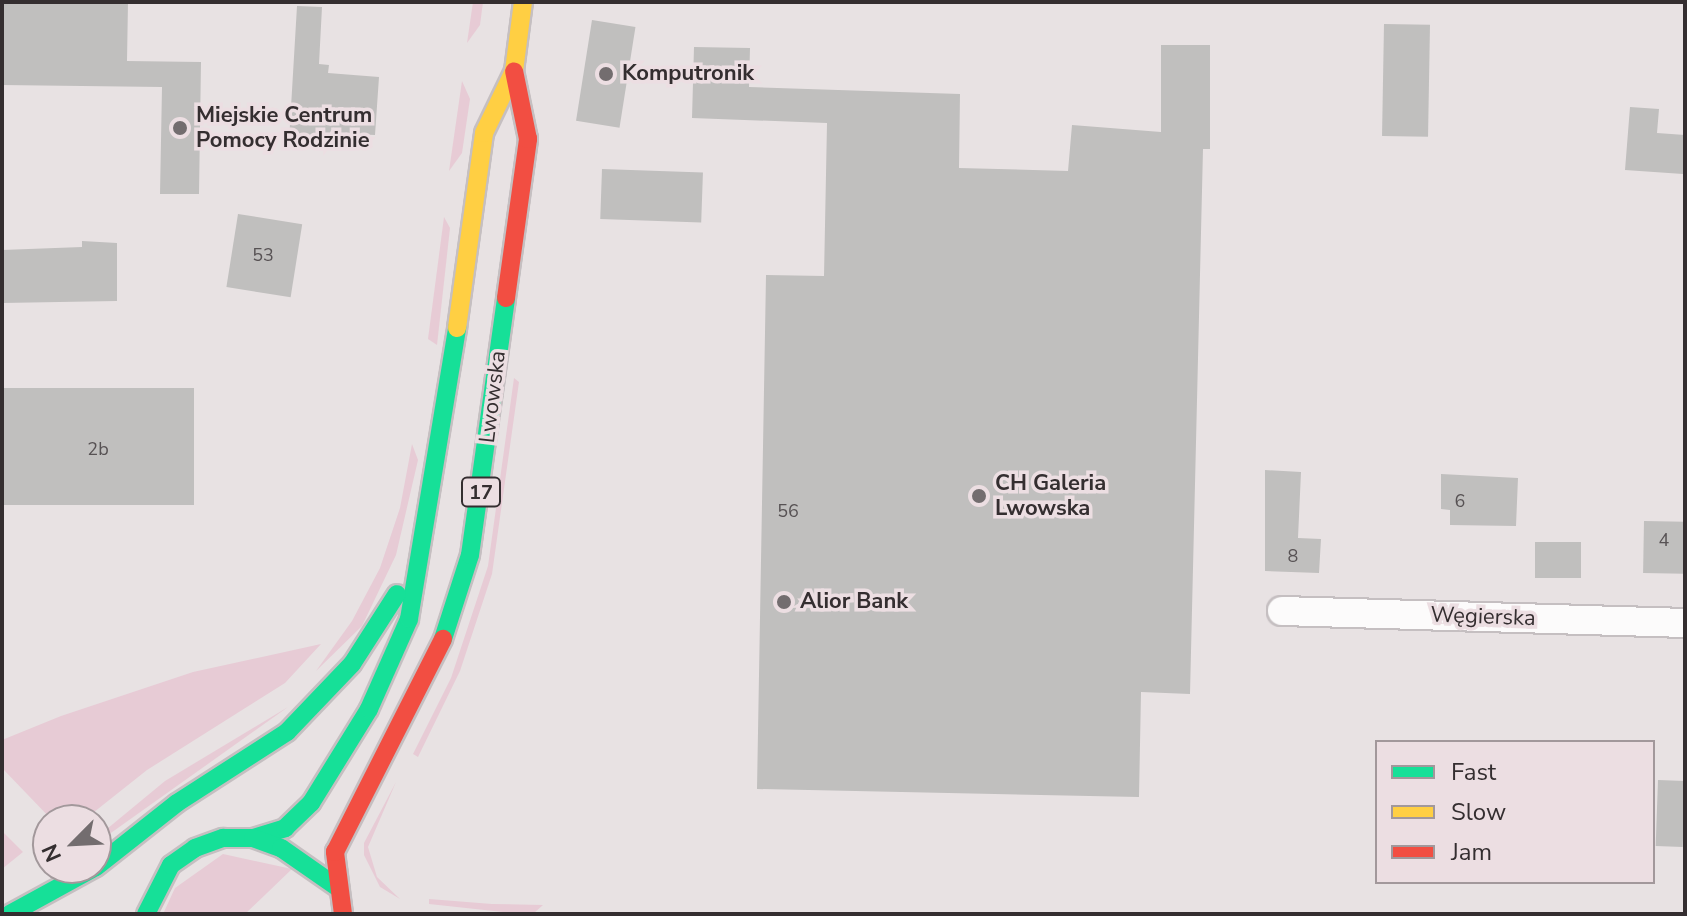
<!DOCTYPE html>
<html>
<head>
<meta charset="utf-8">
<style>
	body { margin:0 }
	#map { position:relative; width:1687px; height:916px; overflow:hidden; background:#e8e2e3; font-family:"Nunito Sans",sans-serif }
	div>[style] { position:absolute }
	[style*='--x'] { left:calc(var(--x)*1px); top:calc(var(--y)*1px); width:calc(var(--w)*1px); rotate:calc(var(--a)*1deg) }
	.green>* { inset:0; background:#e7cbd5 }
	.building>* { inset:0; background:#c0bfbe; transform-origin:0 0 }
	.roads { filter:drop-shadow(2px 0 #c5bfc1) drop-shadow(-2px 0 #c5bfc1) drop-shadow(0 2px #c5bfc1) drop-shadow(0 -2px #c5bfc1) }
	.street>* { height:28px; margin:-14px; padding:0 14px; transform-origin:14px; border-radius:14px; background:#fcfbfb }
	.fast>* { height:18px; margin:-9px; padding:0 9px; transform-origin:9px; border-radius:9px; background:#16e098 }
	.slow>* { height:18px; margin:-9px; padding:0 9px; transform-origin:9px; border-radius:9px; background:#ffcf43 }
	.jam>* { height:18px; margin:-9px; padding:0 9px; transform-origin:9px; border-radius:9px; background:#f24e42 }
	.dots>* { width:22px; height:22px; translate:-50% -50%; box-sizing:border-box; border:4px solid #ecdee2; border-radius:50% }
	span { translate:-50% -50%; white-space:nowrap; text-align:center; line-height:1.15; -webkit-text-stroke:7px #ecdee2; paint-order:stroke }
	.number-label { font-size:18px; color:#575254 }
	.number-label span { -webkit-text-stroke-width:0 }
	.shield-label span { padding:2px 6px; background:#ecdee2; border:2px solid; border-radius:6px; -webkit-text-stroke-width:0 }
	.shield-label { font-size:20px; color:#342e30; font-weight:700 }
	.poi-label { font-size:22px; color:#342e30; font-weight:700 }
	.left { translate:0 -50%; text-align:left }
	.street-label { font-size:22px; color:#342e30 }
	.frame { position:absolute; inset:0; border:4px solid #342e30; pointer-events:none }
	.legend { position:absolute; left:1375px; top:740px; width:280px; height:144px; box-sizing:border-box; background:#ecdee2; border:2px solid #a2989b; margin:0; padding:10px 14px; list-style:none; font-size:24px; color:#342e30 }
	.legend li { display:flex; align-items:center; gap:16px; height:40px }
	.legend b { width:40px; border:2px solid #a2989b }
	.north { position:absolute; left:32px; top:804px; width:80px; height:80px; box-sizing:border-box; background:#ecdee2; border:2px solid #a2989b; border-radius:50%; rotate:246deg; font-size:22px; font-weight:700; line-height:32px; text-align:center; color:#342e30 }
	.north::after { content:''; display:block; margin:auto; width:28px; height:36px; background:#736d6f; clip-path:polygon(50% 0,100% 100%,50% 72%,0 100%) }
</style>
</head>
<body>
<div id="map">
	<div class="green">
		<i style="clip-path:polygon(473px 2px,483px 2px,480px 25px,467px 43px)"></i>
		<i style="clip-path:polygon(462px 81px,470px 99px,462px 153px,449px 171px)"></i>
		<i style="clip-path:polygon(444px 217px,450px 228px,437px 345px,428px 339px)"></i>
		<i style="clip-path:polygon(514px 378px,519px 382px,492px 574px,460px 671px,418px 757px,413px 754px,451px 678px,488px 566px)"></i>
		<i style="clip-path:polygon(412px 444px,418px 460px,396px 555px,362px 626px,316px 671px,352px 621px,380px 568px,400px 508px)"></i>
		<i style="clip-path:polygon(321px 644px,285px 683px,147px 770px,84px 820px,52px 820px,2px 768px,2px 740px,61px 716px,193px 672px)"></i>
		<i style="clip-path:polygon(288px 707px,108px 835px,96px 838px,165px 781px)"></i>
		<i style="clip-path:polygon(396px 782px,368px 847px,377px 877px,400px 899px,380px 887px,364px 855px,364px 843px)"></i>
		<i style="clip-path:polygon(2px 831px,23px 852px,2px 869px)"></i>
		<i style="clip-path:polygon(223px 854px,292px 869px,245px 914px,163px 914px,175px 888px)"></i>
		<i style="clip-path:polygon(429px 899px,492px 904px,543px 905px,534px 913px,503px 912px,429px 904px)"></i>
	</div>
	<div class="building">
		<i style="clip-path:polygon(2px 2px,128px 2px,127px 61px,201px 62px,199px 194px,160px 194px,162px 87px,2px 85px)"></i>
		<i style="clip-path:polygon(297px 6px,322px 7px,319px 64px,329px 65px,328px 73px,379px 77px,375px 135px,330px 133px,330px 143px,289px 141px)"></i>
		<i style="left:592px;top:20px;width:44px;height:102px;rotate:9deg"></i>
		<i style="left:1384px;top:24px;width:46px;height:112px;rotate:1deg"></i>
		<i style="clip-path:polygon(1161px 45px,1210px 45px,1210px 149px,1203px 149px,1190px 694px,1141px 692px,1139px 797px,757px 789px,766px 275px,824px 276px,827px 123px,692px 118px,694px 47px,750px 48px,749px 87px,960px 94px,959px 168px,1068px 171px,1072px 125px,1161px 132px)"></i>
		<i style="clip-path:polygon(1630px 107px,1659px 109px,1657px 133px,1685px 135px,1683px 174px,1625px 170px)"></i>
		<i style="left:602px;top:169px;width:101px;height:50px;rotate:2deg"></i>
		<i style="left:238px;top:214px;width:65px;height:74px;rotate:9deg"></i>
		<i style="clip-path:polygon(82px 241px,117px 243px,117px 301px,2px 303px,2px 250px,82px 247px)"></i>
		<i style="left:194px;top:388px;width:117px;height:192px;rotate:90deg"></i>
		<i style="clip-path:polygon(1265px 470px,1301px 472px,1298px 538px,1321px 539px,1319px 573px,1265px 571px)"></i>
		<i style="clip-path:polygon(1441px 474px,1518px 478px,1516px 526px,1450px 525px,1450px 510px,1441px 509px)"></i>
		<i style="left:1644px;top:521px;width:41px;height:52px;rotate:1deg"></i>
		<i style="left:1535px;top:542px;width:46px;height:36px"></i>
		<i style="left:1658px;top:780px;width:27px;height:66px;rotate:2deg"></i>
	</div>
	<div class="roads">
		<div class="street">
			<i style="--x:1282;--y:611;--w:403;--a:1.7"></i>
		</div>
		<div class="fast">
			<i style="--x:443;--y:639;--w:88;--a:-72.2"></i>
			<i style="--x:470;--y:555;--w:260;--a:-82"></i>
			<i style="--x:253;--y:838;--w:34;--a:-17"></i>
			<i style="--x:285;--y:828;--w:36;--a:-44"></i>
			<i style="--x:311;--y:803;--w:110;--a:-58.3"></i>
			<i style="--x:369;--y:709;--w:98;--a:-66"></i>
			<i style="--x:409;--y:619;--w:295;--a:-80.6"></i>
			<i style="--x:96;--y:867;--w:103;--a:-38.3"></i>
			<i style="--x:177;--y:803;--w:131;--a:-32.8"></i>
			<i style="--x:287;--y:732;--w:94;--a:-46.3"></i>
			<i style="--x:352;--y:664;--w:83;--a:-57.3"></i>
			<i style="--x:10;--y:914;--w:96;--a:-28.7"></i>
			<i style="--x:146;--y:914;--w:55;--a:-63"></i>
			<i style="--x:171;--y:865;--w:29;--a:-35"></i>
			<i style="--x:195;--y:848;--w:30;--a:-20"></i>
			<i style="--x:223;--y:838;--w:30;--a:0"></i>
			<i style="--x:253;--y:838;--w:30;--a:20"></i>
			<i style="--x:281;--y:848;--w:68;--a:34.9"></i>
		</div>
		<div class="slow">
			<i style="--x:457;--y:328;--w:197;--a:-82.1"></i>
			<i style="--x:484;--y:133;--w:69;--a:-64.2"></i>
			<i style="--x:514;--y:71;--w:70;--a:-82.6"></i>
		</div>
		<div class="jam">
			<i style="--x:506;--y:298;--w:161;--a:-82.1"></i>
			<i style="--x:528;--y:139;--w:69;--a:-101.6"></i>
			<i style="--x:343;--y:914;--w:63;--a:-97.4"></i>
			<i style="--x:335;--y:852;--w:239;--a:-63.1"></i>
		</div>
	</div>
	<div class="dots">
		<i style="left:606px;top:74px;background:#736d6f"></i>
		<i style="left:180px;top:128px;background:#736d6f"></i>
		<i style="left:979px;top:496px;background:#736d6f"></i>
		<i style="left:784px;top:602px;background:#736d6f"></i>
	</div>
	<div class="number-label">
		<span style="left:263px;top:255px">53</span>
		<span style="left:98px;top:449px">2b</span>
		<span style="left:1460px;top:501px">6</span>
		<span style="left:788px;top:511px">56</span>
		<span style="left:1664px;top:540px">4</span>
		<span style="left:1293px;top:556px">8</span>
	</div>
	<div class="shield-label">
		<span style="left:481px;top:492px">17</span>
	</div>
	<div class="poi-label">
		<span class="left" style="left:622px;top:74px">Komputronik</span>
		<span class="left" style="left:196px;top:128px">Miejskie Centrum<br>Pomocy Rodzinie</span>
		<span class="left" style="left:995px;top:496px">CH Galeria<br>Lwowska</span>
		<span class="left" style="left:800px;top:602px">Alior Bank</span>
	</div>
	<div class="street-label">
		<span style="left:493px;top:397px;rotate:-83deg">Lwowska</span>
		<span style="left:1483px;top:617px;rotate:2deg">Węgierska</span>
	</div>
	<div class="frame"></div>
	<ul class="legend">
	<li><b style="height:10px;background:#16e098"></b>Fast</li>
	<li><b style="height:10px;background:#ffcf43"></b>Slow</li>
	<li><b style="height:10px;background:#f24e42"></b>Jam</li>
	</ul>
	<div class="north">N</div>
</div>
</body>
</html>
